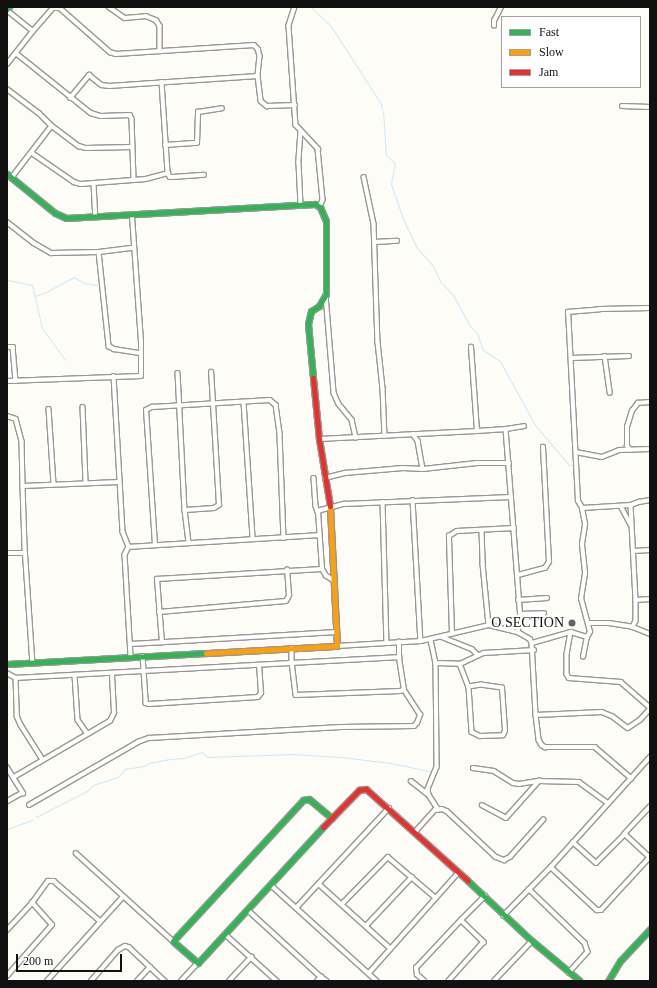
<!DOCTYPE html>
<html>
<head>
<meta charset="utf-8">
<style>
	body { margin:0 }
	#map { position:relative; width:657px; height:988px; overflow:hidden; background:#fdfcf7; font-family:"Times New Roman",serif }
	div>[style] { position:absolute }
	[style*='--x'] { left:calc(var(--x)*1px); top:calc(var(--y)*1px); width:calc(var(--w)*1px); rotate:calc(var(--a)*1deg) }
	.stream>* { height:1px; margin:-0.5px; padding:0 0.5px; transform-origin:0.5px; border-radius:0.5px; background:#cde8f7 }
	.roads { filter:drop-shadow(1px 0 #979795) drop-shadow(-1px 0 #979795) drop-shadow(0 1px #979795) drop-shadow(0 -1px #979795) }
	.street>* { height:3.5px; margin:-1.75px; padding:0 1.75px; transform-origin:1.75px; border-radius:1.75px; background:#fffffe }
	.fast>* { height:5px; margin:-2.5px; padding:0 2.5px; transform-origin:2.5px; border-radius:2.5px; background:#30b455 }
	.slow>* { height:5px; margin:-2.5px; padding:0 2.5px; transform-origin:2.5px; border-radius:2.5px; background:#ff9f0a }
	.jam>* { height:5px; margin:-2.5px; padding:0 2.5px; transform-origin:2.5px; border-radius:2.5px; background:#e5322d }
	.dots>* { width:11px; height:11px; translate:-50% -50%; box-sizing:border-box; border:2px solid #fff; border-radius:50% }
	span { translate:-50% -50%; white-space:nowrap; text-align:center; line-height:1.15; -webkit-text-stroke:4px #fff; paint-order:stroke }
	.poi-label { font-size:14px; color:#111 }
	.right { translate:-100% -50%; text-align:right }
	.frame { position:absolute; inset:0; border:8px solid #111; pointer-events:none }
	.legend { position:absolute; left:501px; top:16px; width:140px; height:72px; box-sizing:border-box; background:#fff; border:1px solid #a0a0a0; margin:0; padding:5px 7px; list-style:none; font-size:12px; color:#111 }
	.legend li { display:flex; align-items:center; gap:8px; height:20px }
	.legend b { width:20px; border:1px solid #a0a0a0 }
	.scale { position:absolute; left:16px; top:954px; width:106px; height:18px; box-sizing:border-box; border:2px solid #111; border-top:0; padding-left:5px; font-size:12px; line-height:14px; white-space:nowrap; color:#111; -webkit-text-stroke:3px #fff; paint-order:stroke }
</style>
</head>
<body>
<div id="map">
	<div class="stream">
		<i style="--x:311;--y:7;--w:28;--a:44"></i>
		<i style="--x:331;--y:26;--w:93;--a:57.3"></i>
		<i style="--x:381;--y:104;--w:5;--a:79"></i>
		<i style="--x:383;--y:111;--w:44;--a:86.1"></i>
		<i style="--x:386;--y:155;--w:12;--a:42"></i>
		<i style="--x:395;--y:163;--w:21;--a:101"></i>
		<i style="--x:391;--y:184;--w:39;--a:71"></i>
		<i style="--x:404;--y:221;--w:30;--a:64"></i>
		<i style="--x:417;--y:248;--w:24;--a:48"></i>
		<i style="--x:433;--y:266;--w:17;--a:65"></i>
		<i style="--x:440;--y:281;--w:19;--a:47"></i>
		<i style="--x:453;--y:295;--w:35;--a:61"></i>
		<i style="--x:470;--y:326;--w:10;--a:45"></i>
		<i style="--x:477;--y:333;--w:18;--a:71"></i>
		<i style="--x:483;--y:350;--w:20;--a:33"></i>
		<i style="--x:500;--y:361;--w:73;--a:61.3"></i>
		<i style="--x:535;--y:425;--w:52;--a:49.6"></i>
		<i style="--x:569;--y:465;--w:3;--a:0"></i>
		<i style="--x:7;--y:280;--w:25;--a:11"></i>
		<i style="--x:32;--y:285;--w:44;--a:76.9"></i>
		<i style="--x:42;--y:328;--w:39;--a:54"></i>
		<i style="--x:35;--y:296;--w:12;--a:-20"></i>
		<i style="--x:46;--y:292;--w:32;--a:-28"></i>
		<i style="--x:74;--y:277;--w:12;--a:31"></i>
		<i style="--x:84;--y:283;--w:14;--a:8"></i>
		<i style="--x:36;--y:817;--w:57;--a:-27"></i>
		<i style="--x:87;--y:791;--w:8;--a:-45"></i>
		<i style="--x:93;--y:785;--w:26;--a:-18"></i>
		<i style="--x:118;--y:777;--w:11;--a:-49"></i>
		<i style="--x:125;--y:769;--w:19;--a:-9"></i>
		<i style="--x:144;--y:766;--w:6;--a:-31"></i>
		<i style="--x:149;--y:763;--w:21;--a:-11"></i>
		<i style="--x:170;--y:759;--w:14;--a:-4"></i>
		<i style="--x:184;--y:758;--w:18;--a:-19"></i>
		<i style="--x:201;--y:752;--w:9;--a:36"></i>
		<i style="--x:208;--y:757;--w:85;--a:-2"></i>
		<i style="--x:293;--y:754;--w:48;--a:3.6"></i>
		<i style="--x:341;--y:757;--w:50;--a:6.8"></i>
		<i style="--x:391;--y:763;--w:43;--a:12.1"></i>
		<i style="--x:7;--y:829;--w:27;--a:-20"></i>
	</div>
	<div class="roads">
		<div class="street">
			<i style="--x:109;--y:7;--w:19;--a:35"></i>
			<i style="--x:125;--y:18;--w:21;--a:-5"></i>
			<i style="--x:146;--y:16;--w:11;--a:22"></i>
			<i style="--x:156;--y:20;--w:7;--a:56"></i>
			<i style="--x:160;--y:26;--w:24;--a:90"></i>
			<i style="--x:295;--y:7;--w:20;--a:108"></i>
			<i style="--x:289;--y:26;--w:99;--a:86"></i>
			<i style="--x:296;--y:125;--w:33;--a:47"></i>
			<i style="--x:318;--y:149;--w:51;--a:84.4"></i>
			<i style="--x:323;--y:200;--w:8;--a:113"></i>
			<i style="--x:7;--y:10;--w:33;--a:39"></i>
			<i style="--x:494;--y:26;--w:5;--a:-90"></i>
			<i style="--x:494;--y:21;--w:16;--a:-63"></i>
			<i style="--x:16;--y:53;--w:96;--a:38.7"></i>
			<i style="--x:91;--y:113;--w:10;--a:17"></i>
			<i style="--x:101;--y:116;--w:29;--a:-2"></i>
			<i style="--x:130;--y:115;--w:4;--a:63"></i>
			<i style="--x:132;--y:119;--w:61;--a:88.1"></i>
			<i style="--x:7;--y:64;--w:42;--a:-51.8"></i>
			<i style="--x:33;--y:31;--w:30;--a:-49"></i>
			<i style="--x:53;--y:8;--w:7;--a:0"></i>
			<i style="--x:60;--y:8;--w:67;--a:41.3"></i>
			<i style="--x:110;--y:52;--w:6;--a:18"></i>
			<i style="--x:116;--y:54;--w:138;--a:-3.7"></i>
			<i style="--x:254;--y:45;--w:6;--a:45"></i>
			<i style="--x:258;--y:49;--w:7;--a:74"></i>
			<i style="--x:260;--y:56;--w:20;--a:96"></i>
			<i style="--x:258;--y:76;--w:25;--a:83"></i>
			<i style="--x:261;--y:101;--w:8;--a:40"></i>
			<i style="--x:267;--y:106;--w:28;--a:-2"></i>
			<i style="--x:162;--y:82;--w:91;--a:86.2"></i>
			<i style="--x:7;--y:89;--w:40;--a:37"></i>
			<i style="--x:39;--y:113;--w:18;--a:45"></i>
			<i style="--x:52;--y:126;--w:66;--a:127.6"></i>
			<i style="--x:70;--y:98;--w:30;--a:-50"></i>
			<i style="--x:89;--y:75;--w:16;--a:38"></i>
			<i style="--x:102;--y:85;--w:7;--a:8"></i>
			<i style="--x:109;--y:86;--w:149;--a:-3.8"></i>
			<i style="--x:622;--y:106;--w:28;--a:2"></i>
			<i style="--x:52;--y:126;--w:34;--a:37"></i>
			<i style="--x:79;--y:146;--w:7;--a:16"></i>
			<i style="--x:86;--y:148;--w:46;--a:-1.2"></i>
			<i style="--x:301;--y:131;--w:32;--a:94"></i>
			<i style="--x:299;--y:163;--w:43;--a:87.3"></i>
			<i style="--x:165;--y:145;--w:32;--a:-4"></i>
			<i style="--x:197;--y:143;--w:31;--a:-88"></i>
			<i style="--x:198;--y:112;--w:24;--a:-9"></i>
			<i style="--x:32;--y:153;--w:51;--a:34.6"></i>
			<i style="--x:74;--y:182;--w:7;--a:16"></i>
			<i style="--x:81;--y:184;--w:65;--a:-4.4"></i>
			<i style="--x:146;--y:179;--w:23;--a:-15"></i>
			<i style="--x:168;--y:173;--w:4;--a:63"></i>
			<i style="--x:170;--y:177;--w:3;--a:0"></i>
			<i style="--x:173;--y:177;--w:31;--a:-4"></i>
			<i style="--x:364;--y:177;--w:48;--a:78"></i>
			<i style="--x:374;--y:224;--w:118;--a:88.1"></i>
			<i style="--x:378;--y:342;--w:47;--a:83.9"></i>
			<i style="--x:383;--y:389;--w:47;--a:87.6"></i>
			<i style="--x:94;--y:183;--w:34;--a:87"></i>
			<i style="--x:7;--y:222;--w:34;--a:38"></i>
			<i style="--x:34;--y:243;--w:20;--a:30"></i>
			<i style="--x:51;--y:253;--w:48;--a:-1.2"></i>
			<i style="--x:99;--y:252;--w:34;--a:-7"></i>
			<i style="--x:375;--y:242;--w:22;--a:-3"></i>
			<i style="--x:99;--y:252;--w:95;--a:83.9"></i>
			<i style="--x:109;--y:346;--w:6;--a:31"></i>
			<i style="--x:114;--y:349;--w:26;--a:9"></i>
			<i style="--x:326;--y:295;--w:98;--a:85.3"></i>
			<i style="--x:334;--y:393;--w:12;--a:66"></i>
			<i style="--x:339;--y:404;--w:21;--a:51"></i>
			<i style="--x:352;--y:420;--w:18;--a:77"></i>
			<i style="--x:7;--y:347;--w:6;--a:0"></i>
			<i style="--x:13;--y:347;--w:34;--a:85"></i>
			<i style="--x:605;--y:356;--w:37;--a:82"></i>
			<i style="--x:571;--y:358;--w:58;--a:-2"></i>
			<i style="--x:178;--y:373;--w:137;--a:87.1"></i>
			<i style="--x:185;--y:510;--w:33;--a:83"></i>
			<i style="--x:114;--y:376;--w:156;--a:86.7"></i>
			<i style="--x:123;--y:532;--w:16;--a:68"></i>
			<i style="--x:129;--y:547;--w:190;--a:-3.6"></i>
			<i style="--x:7;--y:381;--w:134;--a:-2.1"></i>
			<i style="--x:141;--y:376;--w:34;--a:-90"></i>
			<i style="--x:141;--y:342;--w:127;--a:-94.1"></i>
			<i style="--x:244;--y:402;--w:137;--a:86.2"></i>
			<i style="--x:83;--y:407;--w:76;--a:87.7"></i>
			<i style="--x:49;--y:409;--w:75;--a:86.2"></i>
			<i style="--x:7;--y:416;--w:9;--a:18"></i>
			<i style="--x:16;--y:419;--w:23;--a:75"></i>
			<i style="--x:22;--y:441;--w:45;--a:88.7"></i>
			<i style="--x:23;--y:486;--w:96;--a:-2.4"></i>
			<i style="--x:506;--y:429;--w:18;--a:-9"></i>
			<i style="--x:477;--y:431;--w:29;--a:-4"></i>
			<i style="--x:506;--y:429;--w:192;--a:85.5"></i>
			<i style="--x:521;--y:620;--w:12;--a:104"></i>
			<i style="--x:413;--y:434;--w:9;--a:54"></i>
			<i style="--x:418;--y:441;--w:28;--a:80"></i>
			<i style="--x:319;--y:439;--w:158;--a:-2.9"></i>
			<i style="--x:477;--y:431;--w:84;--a:-94.1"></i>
			<i style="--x:630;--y:450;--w:5;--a:-127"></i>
			<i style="--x:627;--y:446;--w:19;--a:-90"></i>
			<i style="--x:627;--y:427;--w:17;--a:-73"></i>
			<i style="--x:632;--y:411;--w:10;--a:-53"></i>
			<i style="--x:638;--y:403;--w:12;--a:-5"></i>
			<i style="--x:576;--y:452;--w:26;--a:11"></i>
			<i style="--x:602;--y:457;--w:18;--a:-22"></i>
			<i style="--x:619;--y:450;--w:31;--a:-2"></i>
			<i style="--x:314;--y:478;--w:28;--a:86"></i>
			<i style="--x:316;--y:506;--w:6;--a:72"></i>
			<i style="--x:325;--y:478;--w:21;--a:-14"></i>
			<i style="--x:345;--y:473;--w:58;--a:-4.9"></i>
			<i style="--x:403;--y:468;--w:20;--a:3"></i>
			<i style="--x:423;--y:469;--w:54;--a:-6.3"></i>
			<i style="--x:477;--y:463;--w:32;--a:0"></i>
			<i style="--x:23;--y:486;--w:61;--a:88.1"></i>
			<i style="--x:25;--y:547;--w:116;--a:86.1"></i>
			<i style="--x:413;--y:500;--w:141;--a:86.8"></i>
			<i style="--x:383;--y:502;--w:141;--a:88.4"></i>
			<i style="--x:631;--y:505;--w:9;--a:-21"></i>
			<i style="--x:639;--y:502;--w:11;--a:-10"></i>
			<i style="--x:621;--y:506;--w:21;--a:62"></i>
			<i style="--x:582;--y:508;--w:49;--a:-3.5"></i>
			<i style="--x:631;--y:505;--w:95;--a:87"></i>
			<i style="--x:636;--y:600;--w:21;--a:90"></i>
			<i style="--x:636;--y:621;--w:7;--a:117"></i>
			<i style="--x:185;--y:510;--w:29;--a:-4"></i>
			<i style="--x:214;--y:508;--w:6;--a:-31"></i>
			<i style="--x:219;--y:505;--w:133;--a:-93.4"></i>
			<i style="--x:482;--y:531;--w:33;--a:88"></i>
			<i style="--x:483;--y:564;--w:61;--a:84.4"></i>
			<i style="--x:155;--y:545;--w:135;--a:-93.8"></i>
			<i style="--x:146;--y:410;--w:7;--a:-27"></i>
			<i style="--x:152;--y:407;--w:118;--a:-3.4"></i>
			<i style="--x:270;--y:400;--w:8;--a:40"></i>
			<i style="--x:276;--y:405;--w:30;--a:82"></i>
			<i style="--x:280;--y:435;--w:103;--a:87.8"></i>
			<i style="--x:129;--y:547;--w:9;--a:117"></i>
			<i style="--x:125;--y:555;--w:102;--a:86.6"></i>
			<i style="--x:633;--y:551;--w:17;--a:-3"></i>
			<i style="--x:7;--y:553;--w:18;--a:0"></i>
			<i style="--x:518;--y:575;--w:28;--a:-15"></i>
			<i style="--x:545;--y:568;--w:7;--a:-56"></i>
			<i style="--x:549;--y:562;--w:115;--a:-93"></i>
			<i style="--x:334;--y:581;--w:9;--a:-148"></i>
			<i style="--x:326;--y:576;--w:8;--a:-120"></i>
			<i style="--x:322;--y:569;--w:57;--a:-94"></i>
			<i style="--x:318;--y:512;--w:4;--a:-34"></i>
			<i style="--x:321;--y:510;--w:24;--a:-15"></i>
			<i style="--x:344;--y:504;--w:167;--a:-2.4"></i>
			<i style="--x:518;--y:600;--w:29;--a:-4"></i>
			<i style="--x:636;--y:600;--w:14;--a:-4"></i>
			<i style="--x:159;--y:612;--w:127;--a:-5"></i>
			<i style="--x:286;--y:601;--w:6;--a:-59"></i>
			<i style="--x:289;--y:596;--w:26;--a:-94"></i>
			<i style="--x:520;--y:614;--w:24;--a:-2"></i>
			<i style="--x:588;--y:623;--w:21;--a:0"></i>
			<i style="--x:609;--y:623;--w:24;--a:9"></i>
			<i style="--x:633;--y:627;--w:18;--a:22"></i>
			<i style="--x:571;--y:632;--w:22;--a:100"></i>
			<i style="--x:567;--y:654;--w:20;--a:90"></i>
			<i style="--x:567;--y:674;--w:4;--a:63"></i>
			<i style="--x:569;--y:678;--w:52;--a:4.4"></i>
			<i style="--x:621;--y:682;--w:38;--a:41"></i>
			<i style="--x:452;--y:634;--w:98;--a:-91.8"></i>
			<i style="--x:449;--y:536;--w:9;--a:-32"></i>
			<i style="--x:457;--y:531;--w:57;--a:-3"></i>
			<i style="--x:442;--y:637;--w:32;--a:22"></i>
			<i style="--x:472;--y:649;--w:8;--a:45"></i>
			<i style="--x:431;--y:640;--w:24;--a:78"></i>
			<i style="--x:436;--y:663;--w:24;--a:2"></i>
			<i style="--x:460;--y:664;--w:26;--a:-25"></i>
			<i style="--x:484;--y:653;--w:50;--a:-3.4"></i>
			<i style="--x:162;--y:643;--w:64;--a:-94.5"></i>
			<i style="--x:157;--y:579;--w:165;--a:-3.5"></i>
			<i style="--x:532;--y:643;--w:41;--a:-15.8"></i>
			<i style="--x:571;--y:632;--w:17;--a:17"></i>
			<i style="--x:587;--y:637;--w:6;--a:-59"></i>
			<i style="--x:590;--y:632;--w:34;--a:-105"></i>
			<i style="--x:581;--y:599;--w:26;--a:-81"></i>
			<i style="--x:585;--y:573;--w:29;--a:-96"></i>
			<i style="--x:582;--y:544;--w:20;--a:-81"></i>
			<i style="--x:585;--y:524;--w:16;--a:-101"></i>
			<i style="--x:582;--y:508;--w:8;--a:-120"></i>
			<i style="--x:578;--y:501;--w:189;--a:-93"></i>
			<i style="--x:568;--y:312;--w:32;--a:-5"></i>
			<i style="--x:600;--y:309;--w:50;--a:-1.1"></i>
			<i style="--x:131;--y:644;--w:206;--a:-3.3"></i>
			<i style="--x:337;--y:646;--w:84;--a:-3.4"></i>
			<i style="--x:421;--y:641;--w:70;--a:-13.2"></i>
			<i style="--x:489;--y:625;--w:30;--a:14"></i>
			<i style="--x:518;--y:632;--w:14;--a:30"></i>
			<i style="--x:530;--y:639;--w:4;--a:63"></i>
			<i style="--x:532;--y:643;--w:72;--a:86.8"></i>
			<i style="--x:536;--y:715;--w:25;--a:83"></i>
			<i style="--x:539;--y:740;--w:6;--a:59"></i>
			<i style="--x:542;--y:745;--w:4;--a:34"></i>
			<i style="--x:545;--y:747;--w:50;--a:0"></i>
			<i style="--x:595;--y:747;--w:48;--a:40.7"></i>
			<i style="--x:292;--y:648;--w:14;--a:90"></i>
			<i style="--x:292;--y:662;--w:33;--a:83"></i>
			<i style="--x:296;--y:695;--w:104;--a:-2.2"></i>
			<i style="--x:400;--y:691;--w:4;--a:-14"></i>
			<i style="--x:404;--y:690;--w:33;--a:-99"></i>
			<i style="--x:399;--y:657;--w:15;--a:-90"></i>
			<i style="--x:143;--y:656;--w:43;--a:86"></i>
			<i style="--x:146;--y:699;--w:4;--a:90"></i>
			<i style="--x:146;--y:703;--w:3;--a:18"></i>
			<i style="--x:149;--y:704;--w:109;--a:-3.7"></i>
			<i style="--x:258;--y:697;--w:5;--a:-53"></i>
			<i style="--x:261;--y:693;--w:27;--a:-94"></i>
			<i style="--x:583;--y:657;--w:20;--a:-79"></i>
			<i style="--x:436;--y:663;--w:104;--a:89.4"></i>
			<i style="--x:437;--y:767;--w:24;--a:112"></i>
			<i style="--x:428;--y:789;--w:6;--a:81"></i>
			<i style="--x:429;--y:795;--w:17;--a:57"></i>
			<i style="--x:460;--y:664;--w:25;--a:69"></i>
			<i style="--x:469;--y:687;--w:45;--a:86.2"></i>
			<i style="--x:472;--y:732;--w:9;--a:27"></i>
			<i style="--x:480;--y:736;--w:23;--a:-2"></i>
			<i style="--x:503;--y:735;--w:4;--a:-63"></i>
			<i style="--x:505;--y:731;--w:43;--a:-94"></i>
			<i style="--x:502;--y:688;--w:21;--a:-172"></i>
			<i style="--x:481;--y:685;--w:12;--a:171"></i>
			<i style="--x:7;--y:673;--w:10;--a:29"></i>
			<i style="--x:16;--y:678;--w:384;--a:-3.1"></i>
			<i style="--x:75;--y:675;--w:45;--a:86.2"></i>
			<i style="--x:78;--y:720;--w:16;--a:55"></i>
			<i style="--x:16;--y:678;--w:38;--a:88"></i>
			<i style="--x:17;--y:716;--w:10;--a:66"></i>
			<i style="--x:21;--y:725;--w:41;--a:57.8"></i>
			<i style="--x:536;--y:715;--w:66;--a:-2.6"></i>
			<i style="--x:602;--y:712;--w:11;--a:22"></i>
			<i style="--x:612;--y:716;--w:20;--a:37"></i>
			<i style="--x:628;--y:728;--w:14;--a:-34"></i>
			<i style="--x:640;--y:720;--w:15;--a:-48"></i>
			<i style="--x:7;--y:767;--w:31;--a:58"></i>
			<i style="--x:23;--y:793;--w:18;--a:151"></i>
			<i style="--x:473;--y:768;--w:21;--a:8"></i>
			<i style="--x:494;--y:771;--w:22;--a:32"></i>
			<i style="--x:513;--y:783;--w:6;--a:9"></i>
			<i style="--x:519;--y:784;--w:20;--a:-9"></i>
			<i style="--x:14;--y:777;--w:111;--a:-30.3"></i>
			<i style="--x:110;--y:721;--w:9;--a:-63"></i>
			<i style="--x:114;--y:713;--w:39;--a:-93"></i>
			<i style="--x:411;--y:781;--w:23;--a:38"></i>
			<i style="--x:29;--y:805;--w:126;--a:-30"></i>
			<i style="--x:138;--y:742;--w:12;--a:-20"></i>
			<i style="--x:149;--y:738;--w:192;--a:-3.3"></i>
			<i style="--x:341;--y:727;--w:73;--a:-0.8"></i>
			<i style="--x:414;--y:726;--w:4;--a:-45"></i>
			<i style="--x:417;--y:723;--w:9;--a:-69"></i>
			<i style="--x:420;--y:715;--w:30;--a:-123"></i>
			<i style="--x:482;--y:805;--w:27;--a:28"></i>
			<i style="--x:506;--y:818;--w:50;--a:-48.3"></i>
			<i style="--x:539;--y:781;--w:40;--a:1.4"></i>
			<i style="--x:579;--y:782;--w:36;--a:36"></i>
			<i style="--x:650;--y:807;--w:37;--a:133"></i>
			<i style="--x:625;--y:834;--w:34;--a:43"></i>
			<i style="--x:415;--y:832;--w:30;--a:-48"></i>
			<i style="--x:435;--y:810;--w:7;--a:-8"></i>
			<i style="--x:442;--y:809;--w:5;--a:22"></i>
			<i style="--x:447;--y:811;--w:67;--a:43.2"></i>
			<i style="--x:496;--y:857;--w:9;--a:21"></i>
			<i style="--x:504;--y:860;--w:7;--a:-27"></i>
			<i style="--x:510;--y:857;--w:50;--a:-48.3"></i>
			<i style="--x:573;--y:842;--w:31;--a:42"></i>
			<i style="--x:596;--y:863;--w:41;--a:-45"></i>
			<i style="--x:76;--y:853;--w:131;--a:42.2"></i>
			<i style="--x:551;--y:867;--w:63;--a:43.1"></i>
			<i style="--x:597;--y:910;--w:4;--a:0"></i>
			<i style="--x:601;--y:910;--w:72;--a:-47.2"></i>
			<i style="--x:319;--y:884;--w:96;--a:42"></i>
			<i style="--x:271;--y:885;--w:143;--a:42.2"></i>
			<i style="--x:529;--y:889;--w:78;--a:44"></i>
			<i style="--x:585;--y:943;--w:9;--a:72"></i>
			<i style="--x:588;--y:952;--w:28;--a:132"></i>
			<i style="--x:343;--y:903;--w:64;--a:-45.6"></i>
			<i style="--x:388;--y:857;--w:63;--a:40.5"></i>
			<i style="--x:297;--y:907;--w:135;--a:-47.1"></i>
			<i style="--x:248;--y:910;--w:99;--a:42.5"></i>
			<i style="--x:503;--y:916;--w:69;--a:-45.6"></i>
			<i style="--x:551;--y:867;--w:148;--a:-48"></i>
			<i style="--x:461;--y:920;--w:34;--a:-45"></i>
			<i style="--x:366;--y:926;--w:67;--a:-46.8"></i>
			<i style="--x:7;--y:930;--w:37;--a:-47"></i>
			<i style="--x:225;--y:934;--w:70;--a:42.1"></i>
			<i style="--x:369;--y:973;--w:135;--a:-48.3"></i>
			<i style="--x:7;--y:976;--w:68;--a:-48.6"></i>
			<i style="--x:52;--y:925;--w:30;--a:-132"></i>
			<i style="--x:32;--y:903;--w:27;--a:-54"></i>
			<i style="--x:48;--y:881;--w:6;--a:0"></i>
			<i style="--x:54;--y:881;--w:61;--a:41"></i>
			<i style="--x:47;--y:981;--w:113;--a:-47.9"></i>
			<i style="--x:91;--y:981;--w:41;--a:-48.9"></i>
			<i style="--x:118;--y:950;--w:8;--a:-30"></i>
			<i style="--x:125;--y:946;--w:4;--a:14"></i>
			<i style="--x:129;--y:947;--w:50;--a:43.4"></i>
			<i style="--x:137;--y:981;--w:19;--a:-47"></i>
			<i style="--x:181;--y:981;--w:25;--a:-47"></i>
			<i style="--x:229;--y:981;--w:33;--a:-47"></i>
			<i style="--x:317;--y:981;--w:6;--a:-45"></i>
			<i style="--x:321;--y:977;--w:7;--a:34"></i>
			<i style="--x:424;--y:981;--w:9;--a:-139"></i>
			<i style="--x:417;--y:975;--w:7;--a:-98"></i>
			<i style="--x:416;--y:968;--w:66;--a:-46.8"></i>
			<i style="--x:461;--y:920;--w:32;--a:44"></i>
			<i style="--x:484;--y:942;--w:52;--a:131.9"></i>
			<i style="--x:494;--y:981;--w:55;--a:-46.5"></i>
		</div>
		<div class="fast">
			<i style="--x:7;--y:9;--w:3;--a:-45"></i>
			<i style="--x:7;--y:174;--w:62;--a:39.1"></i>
			<i style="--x:55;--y:213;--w:12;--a:24"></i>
			<i style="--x:66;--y:218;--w:249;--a:-3.2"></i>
			<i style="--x:315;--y:204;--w:6;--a:31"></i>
			<i style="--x:320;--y:207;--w:15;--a:67"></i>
			<i style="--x:326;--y:221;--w:73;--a:90"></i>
			<i style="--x:326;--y:294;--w:14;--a:120"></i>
			<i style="--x:319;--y:306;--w:9;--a:148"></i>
			<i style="--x:311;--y:311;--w:13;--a:103"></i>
			<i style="--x:308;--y:324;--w:54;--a:84.7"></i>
			<i style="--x:7;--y:664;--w:199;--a:-3.2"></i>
			<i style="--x:323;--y:827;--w:185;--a:132.6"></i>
			<i style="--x:198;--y:963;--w:33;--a:-139"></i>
			<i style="--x:173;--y:941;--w:192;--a:-47.3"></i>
			<i style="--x:303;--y:800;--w:6;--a:-9"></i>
			<i style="--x:309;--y:799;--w:30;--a:40"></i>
			<i style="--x:468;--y:881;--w:88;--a:43.2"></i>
			<i style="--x:532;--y:941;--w:62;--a:39.8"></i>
			<i style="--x:608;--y:981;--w:23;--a:-59"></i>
			<i style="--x:620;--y:961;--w:44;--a:-46.8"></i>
		</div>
		<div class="slow">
			<i style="--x:206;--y:653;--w:131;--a:-3.1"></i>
			<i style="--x:337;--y:646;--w:140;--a:-92.9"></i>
		</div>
		<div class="jam">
			<i style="--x:313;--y:378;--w:61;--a:84.4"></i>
			<i style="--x:319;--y:439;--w:68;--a:80.7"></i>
			<i style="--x:323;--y:827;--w:52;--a:-45.8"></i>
			<i style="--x:359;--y:790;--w:7;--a:-8"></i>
			<i style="--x:366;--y:789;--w:137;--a:42"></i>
		</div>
	</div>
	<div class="dots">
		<i style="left:572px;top:623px;background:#646362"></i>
	</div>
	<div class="poi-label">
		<span class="right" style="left:564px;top:623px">O SECTION</span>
	</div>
	<div class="frame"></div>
	<ul class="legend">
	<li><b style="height:5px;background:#30b455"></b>Fast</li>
	<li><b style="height:5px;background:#ff9f0a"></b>Slow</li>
	<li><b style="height:5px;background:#e5322d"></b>Jam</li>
	</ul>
	<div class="scale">200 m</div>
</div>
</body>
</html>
